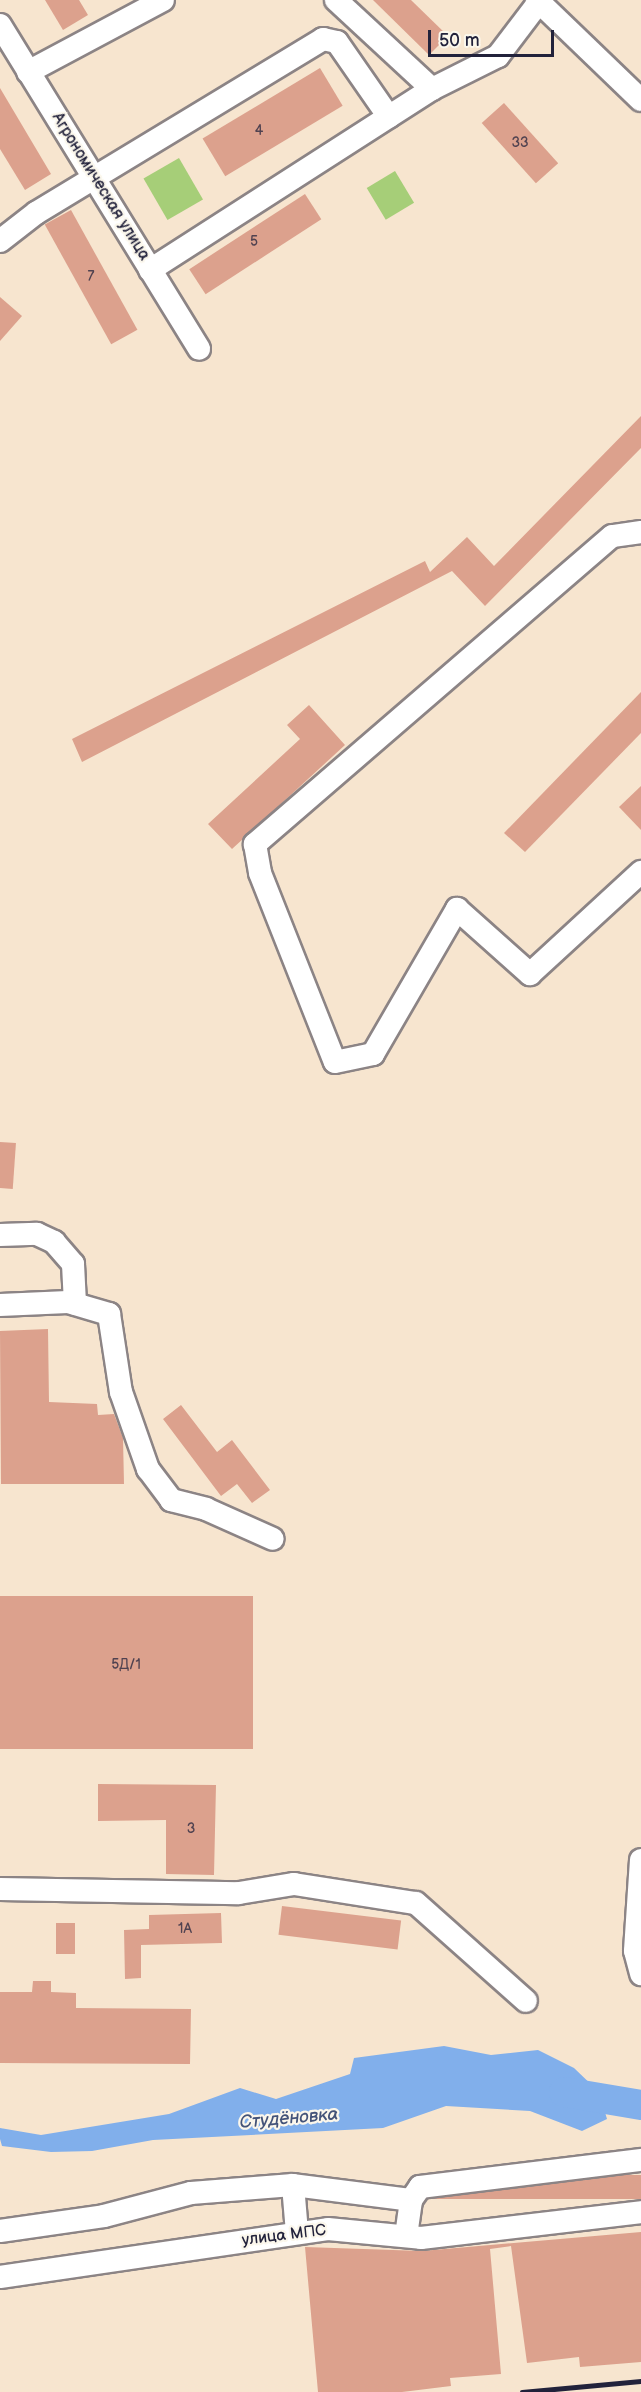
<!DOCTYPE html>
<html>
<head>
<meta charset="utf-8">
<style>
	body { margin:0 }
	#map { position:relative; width:641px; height:2392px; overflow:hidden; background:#f7e5cf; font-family:"Balsamiq Sans",sans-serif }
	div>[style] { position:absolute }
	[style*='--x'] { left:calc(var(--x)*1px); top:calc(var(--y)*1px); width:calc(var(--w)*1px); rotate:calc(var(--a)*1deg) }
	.green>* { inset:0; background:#a6ce78; transform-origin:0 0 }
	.water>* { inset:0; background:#81afeb }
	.river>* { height:30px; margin:-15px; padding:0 15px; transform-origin:15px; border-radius:15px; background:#81afeb }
	.building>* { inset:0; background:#dca18d; transform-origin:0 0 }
	.roads { filter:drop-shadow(2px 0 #8c8485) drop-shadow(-2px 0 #8c8485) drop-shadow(0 2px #8c8485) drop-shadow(0 -2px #8c8485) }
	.minor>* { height:22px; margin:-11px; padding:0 11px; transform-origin:11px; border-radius:11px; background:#fff }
	.rail>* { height:4.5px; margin:-2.25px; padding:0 2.25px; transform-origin:2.25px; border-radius:2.25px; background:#22223b }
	span { translate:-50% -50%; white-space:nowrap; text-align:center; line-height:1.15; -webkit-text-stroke:4.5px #fbf7ec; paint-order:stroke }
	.number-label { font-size:14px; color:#504250 }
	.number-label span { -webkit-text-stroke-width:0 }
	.street-label { font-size:16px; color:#22223b }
	.water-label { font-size:18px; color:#435379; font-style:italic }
	.scale { position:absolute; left:428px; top:30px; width:126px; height:27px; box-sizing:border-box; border:3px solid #22223b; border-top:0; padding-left:8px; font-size:18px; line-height:21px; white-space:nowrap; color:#22223b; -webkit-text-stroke:4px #fbf7ec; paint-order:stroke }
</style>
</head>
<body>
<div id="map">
	<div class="green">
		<i style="left:179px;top:158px;width:48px;height:41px;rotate:60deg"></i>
		<i style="left:395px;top:171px;width:37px;height:33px;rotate:59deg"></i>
	</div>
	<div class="water">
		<i style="clip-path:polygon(444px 2046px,491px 2055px,538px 2050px,574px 2068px,599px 2092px,607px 2119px,582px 2131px,530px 2111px,446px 2106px,383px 2128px,153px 2140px,92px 2151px,51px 2152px,2px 2146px,0 2139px,0 2128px,41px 2135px,169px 2114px,240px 2088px,276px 2099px,350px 2074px,354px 2058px)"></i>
	</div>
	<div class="river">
		<i style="--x:564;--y:2092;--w:78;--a:9.6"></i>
	</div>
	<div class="building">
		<i style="clip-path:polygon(45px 0,79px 0,88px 15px,63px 30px)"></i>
		<i style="clip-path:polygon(373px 0,411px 0,448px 36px,429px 55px)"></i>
		<i style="left:320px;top:68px;width:44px;height:137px;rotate:59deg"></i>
		<i style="clip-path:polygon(0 88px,51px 174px,25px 190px,0 149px)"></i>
		<i style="left:504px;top:103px;width:81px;height:30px;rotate:48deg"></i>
		<i style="left:305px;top:194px;width:30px;height:138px;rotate:57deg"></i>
		<i style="left:71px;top:210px;width:137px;height:30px;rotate:61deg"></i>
		<i style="clip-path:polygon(0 297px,22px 316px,0 341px)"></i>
		<i style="clip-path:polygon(641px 416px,641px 448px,485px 606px,452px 571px,82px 762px,72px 739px,425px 561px,430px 572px,467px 537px,494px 566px)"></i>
		<i style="clip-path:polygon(641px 692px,641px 733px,525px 852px,504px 833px)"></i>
		<i style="clip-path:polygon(309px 705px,345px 745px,232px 849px,208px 824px,300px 739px,287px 725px)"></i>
		<i style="clip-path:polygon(641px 786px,641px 830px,619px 807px)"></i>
		<i style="left:0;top:1142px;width:16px;height:46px;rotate:4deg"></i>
		<i style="clip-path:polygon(48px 1329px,49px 1402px,97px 1404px,98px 1415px,114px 1414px,123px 1438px,124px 1484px,1px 1484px,0 1331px)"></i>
		<i style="clip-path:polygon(181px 1405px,217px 1452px,232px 1440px,270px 1490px,252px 1503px,237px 1484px,221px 1496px,163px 1419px)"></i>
		<i style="left:0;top:1596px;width:253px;height:153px"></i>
		<i style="clip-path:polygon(98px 1784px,216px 1785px,214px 1875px,166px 1874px,166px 1820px,98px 1821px)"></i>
		<i style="left:282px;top:1906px;width:120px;height:29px;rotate:7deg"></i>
		<i style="clip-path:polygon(221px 1913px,222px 1943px,141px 1945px,141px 1978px,125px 1979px,124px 1930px,149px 1929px,149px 1915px)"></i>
		<i style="left:56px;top:1923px;width:19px;height:31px"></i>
		<i style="clip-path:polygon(33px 1981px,51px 1981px,51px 1992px,76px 1993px,76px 2008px,191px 2009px,190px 2064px,0 2063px,0 1992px,32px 1992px)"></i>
		<i style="left:641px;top:2175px;width:24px;height:216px;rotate:90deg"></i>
		<i style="clip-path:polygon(641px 2232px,641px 2362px,580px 2367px,579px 2357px,527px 2363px,511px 2246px,490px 2249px,501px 2374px,450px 2378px,451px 2386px,402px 2392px,318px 2392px,305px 2247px,422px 2251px)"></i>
	</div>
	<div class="roads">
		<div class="minor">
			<i style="--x:336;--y:0;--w:131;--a:42.8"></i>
			<i style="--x:537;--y:0;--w:144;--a:43.9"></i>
			<i style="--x:0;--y:25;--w:380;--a:58.4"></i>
			<i style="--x:28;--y:72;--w:153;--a:-28.1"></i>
			<i style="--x:0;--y:241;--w:46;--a:-37.9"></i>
			<i style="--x:36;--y:213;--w:336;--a:-31.2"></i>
			<i style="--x:323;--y:39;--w:14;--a:12"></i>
			<i style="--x:337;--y:42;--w:91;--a:55.3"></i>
			<i style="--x:150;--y:270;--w:335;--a:-32.7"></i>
			<i style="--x:432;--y:89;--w:74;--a:-26.6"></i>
			<i style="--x:498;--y:56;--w:68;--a:-52.8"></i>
			<i style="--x:641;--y:532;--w:29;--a:172"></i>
			<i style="--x:612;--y:536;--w:472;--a:139.2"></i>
			<i style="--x:255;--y:844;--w:29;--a:80"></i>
			<i style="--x:260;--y:873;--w:203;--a:68.4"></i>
			<i style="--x:335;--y:1062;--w:39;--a:-12"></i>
			<i style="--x:373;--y:1054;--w:168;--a:-59.9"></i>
			<i style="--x:457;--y:909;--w:98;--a:41.7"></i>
			<i style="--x:530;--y:974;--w:151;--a:-42.6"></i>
			<i style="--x:0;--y:1235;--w:37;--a:-2"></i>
			<i style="--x:37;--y:1234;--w:19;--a:25"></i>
			<i style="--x:54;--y:1242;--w:29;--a:49"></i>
			<i style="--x:73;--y:1264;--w:40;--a:87.1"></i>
			<i style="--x:0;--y:1305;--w:68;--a:-2.5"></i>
			<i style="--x:68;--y:1302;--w:43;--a:16.3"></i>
			<i style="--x:109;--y:1314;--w:79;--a:81.3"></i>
			<i style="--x:121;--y:1392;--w:82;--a:70.7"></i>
			<i style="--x:148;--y:1469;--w:39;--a:53"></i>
			<i style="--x:171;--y:1500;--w:36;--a:14"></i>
			<i style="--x:206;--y:1509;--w:73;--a:24.1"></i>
			<i style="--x:641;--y:1860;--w:91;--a:93.8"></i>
			<i style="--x:635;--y:1951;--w:24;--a:75"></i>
			<i style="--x:0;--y:1889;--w:239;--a:1"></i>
			<i style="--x:239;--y:1893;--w:56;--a:-9.3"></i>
			<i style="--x:294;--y:1884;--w:123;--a:8.9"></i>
			<i style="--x:416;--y:1903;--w:147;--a:41.7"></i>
			<i style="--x:293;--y:2185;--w:119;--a:7.2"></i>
			<i style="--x:0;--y:2231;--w:105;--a:-8.2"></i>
			<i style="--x:104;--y:2216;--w:90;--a:-14.8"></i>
			<i style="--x:191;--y:2193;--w:102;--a:-4.5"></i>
			<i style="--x:293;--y:2185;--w:48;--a:85.2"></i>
			<i style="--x:406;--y:2236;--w:36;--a:-82"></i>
			<i style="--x:411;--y:2200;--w:16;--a:-55"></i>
			<i style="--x:420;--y:2187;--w:223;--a:-7"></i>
			<i style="--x:0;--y:2277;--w:331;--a:-8.3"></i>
			<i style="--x:328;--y:2229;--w:93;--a:5.5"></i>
			<i style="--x:421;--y:2238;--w:222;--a:-6.7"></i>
		</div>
	</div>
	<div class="rail">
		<i style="--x:522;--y:2392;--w:120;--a:-5.3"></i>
	</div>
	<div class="number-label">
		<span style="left:259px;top:131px">4</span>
		<span style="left:520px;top:143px">33</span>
		<span style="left:254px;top:242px">5</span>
		<span style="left:91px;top:277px">7</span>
		<span style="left:126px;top:1665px">5Д/1</span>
		<span style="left:191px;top:1829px">3</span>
		<span style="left:185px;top:1929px">1А</span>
	</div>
	<div class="street-label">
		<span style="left:100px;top:187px;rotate:58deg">Агрономическая улица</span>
		<span style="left:284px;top:2236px;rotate:-7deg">улица МПС</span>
	</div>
	<div class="water-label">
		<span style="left:289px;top:2119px;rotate:-5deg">Студёновка</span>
	</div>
	<div class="scale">50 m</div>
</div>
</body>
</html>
